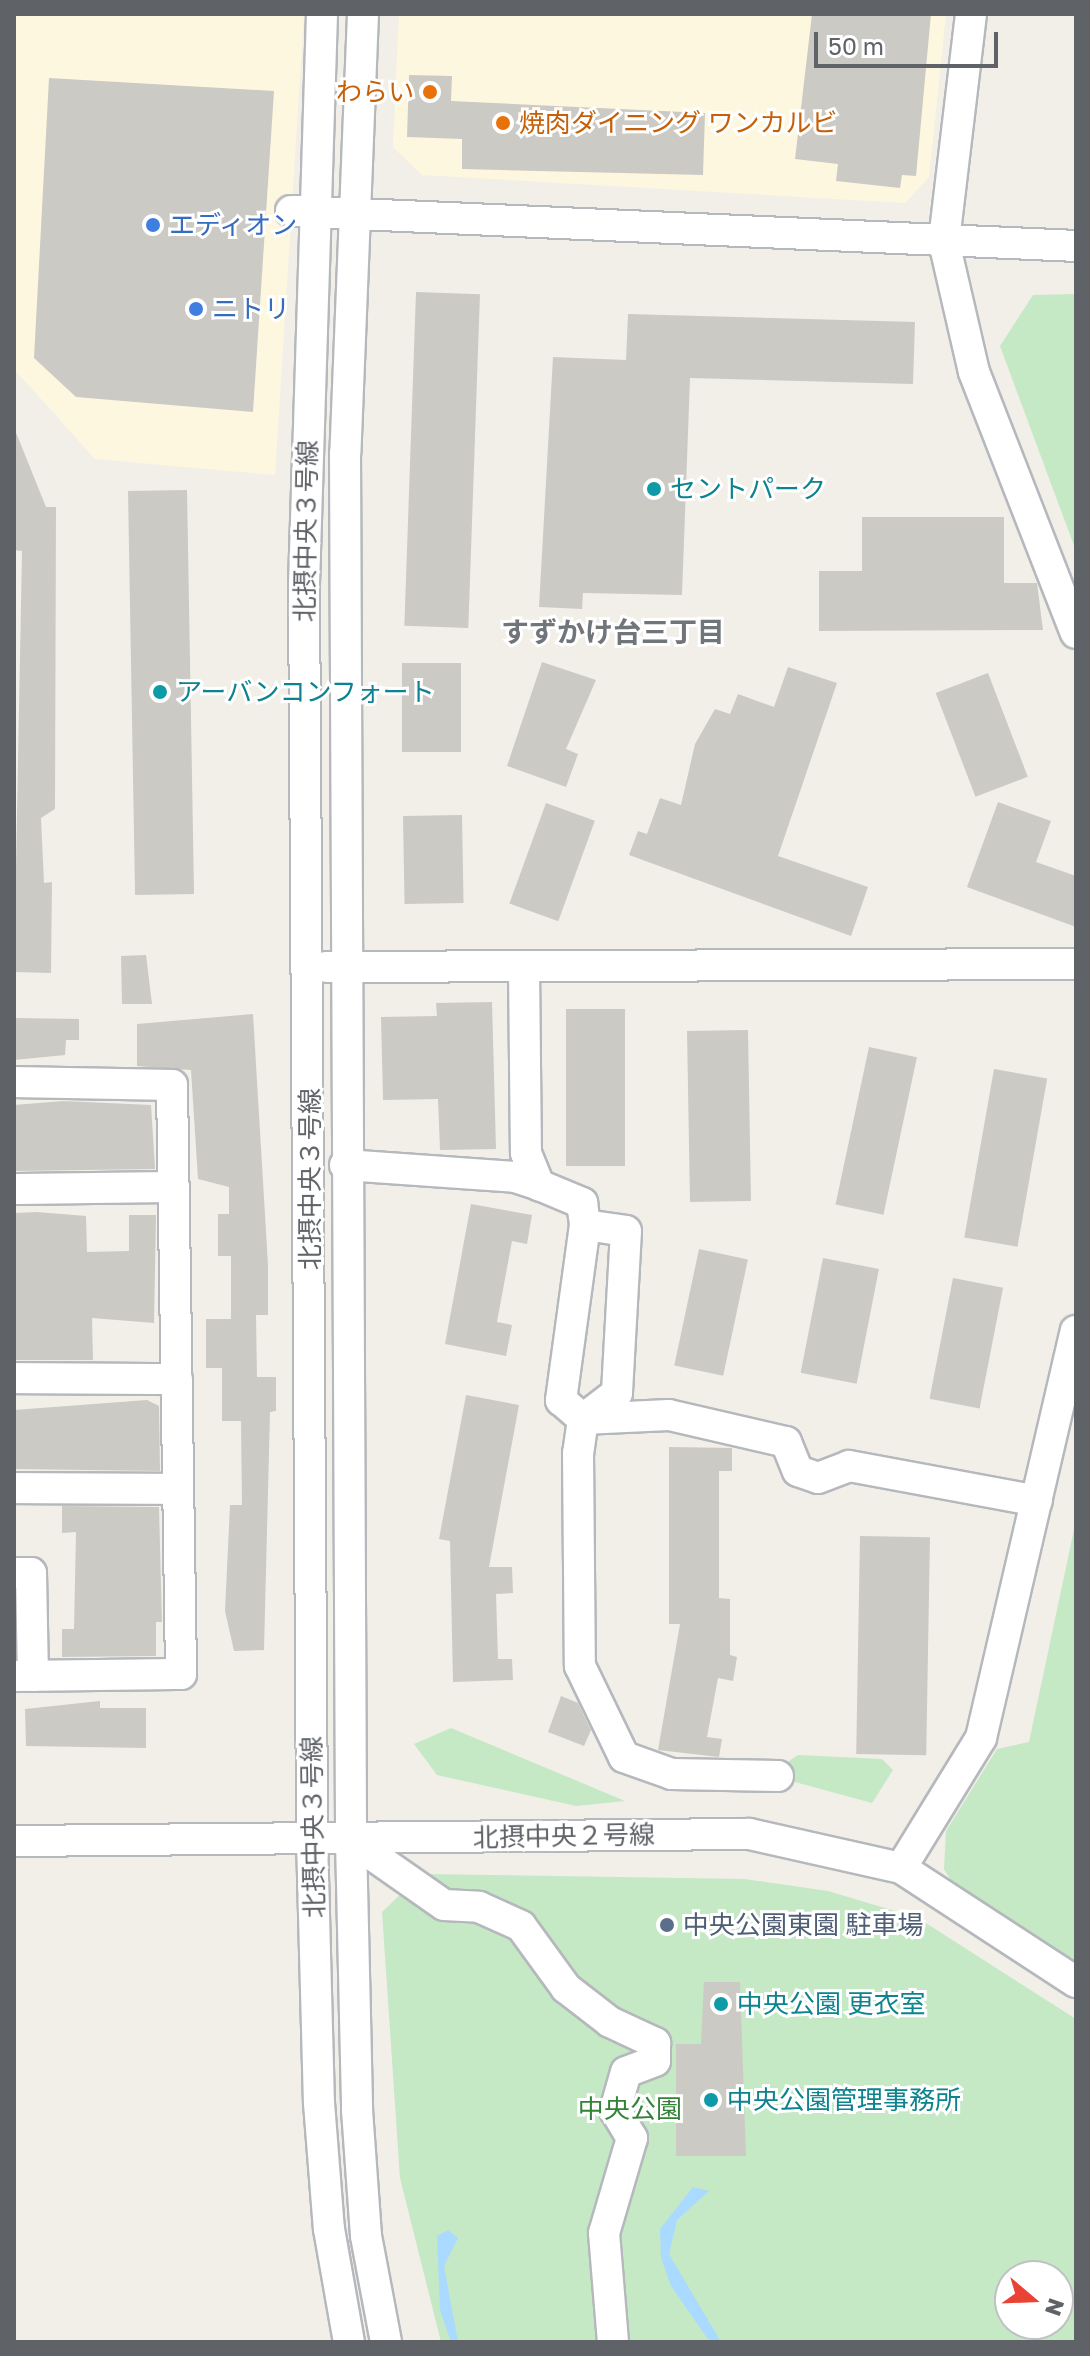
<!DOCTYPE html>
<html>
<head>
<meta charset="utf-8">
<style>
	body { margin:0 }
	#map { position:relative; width:1090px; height:2356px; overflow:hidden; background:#f1efe8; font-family:"Golos Text","Noto Sans JP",sans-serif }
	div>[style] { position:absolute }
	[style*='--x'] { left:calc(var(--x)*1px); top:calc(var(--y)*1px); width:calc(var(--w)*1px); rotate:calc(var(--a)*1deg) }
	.commercial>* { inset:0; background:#fef7e0 }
	.green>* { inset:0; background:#c5e8c5 }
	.water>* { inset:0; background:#aadaff }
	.building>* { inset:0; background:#cccac5; transform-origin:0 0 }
	.roads { filter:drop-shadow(2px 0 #b5b8bc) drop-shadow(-2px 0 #b5b8bc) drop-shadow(0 2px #b5b8bc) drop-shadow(0 -2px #b5b8bc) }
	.minor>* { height:30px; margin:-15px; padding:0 15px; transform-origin:15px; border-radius:15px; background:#fff }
	.dots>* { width:22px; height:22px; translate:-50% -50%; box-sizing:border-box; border:4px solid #fff; border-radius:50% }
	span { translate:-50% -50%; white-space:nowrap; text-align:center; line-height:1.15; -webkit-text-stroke:6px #fff; paint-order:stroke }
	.food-label { font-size:26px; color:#c56008 }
	.right { translate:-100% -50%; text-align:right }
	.left { translate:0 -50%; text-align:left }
	.shop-label { font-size:26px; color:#366cbe }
	.culture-label { font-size:26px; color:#0d838f }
	.street-label { font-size:26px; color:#5f6368 }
	.service-label { font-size:26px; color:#4e5e75 }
	.park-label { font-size:26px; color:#348238 }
	.neighbourhood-label { font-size:28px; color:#70757a; font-weight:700 }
	.frame { position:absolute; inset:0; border:16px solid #5f6368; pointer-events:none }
	.north { position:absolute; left:994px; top:2260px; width:80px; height:80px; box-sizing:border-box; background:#fff; border:2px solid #bfc1c3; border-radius:50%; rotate:109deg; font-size:22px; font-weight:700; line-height:32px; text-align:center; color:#5f6368 }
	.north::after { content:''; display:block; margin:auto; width:28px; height:36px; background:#ea4335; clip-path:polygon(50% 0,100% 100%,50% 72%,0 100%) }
	.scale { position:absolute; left:814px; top:32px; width:184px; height:36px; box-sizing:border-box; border:4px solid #5f6368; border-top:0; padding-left:10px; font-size:24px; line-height:28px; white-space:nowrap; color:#5f6368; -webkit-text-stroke:6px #fff; paint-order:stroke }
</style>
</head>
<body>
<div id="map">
	<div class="commercial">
		<i style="clip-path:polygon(14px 14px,304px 14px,275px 475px,95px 459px,14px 369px)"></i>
		<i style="clip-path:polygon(399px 14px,946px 14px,929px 177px,905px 203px,422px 175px,393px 147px)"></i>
	</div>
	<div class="green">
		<i style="clip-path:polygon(1076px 294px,1076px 551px,1000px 346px,1033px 295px)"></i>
		<i style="clip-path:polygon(1076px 1520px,1076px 1965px,955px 1887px,944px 1869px,946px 1831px,997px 1749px,1029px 1742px)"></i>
		<i style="clip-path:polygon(451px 1728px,625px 1801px,576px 1806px,437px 1775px,414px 1744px)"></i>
		<i style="clip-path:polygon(798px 1755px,882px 1759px,893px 1770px,872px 1803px,784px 1779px,786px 1763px)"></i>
		<i style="clip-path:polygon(evenodd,422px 1874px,744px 1879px,828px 1891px,918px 1918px,1076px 2019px,1076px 2342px,441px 2342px,400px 2178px,382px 1912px,422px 1874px,1010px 2276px,1058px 2276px,1058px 2324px,1010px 2324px,1010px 2276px)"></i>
	</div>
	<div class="water">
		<i style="clip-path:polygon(693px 2187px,709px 2191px,677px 2220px,669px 2254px,721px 2342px,710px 2342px,671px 2286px,661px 2258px,660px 2229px)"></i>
		<i style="clip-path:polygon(448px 2230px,458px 2238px,444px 2266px,458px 2342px,451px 2342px,440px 2310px,437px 2236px)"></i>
	</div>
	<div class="building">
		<i style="clip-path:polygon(812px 14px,931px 14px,916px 176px,902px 175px,900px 188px,836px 181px,838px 164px,795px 159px)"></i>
		<i style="clip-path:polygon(409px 75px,452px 76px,451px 101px,705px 113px,703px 175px,462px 169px,462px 139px,407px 137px)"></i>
		<i style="clip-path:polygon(49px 78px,274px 91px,253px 412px,76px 397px,34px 358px)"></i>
		<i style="left:416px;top:292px;width:64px;height:334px;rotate:2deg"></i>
		<i style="clip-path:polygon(628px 314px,915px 322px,913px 384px,690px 378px,682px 595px,583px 593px,582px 609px,539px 607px,553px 357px,626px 360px)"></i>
		<i style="clip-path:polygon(15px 430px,46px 507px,56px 507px,55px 809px,41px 818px,44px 883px,52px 882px,51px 973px,14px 972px,22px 551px,14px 550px)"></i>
		<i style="left:187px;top:490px;width:404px;height:59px;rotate:89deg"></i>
		<i style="clip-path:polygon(862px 517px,1004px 517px,1004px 583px,1037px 583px,1043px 630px,819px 631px,819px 571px,862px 571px)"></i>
		<i style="clip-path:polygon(542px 662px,596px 680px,566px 749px,578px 754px,566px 787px,507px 766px)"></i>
		<i style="left:402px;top:663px;width:59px;height:89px"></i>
		<i style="clip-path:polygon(788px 667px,837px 683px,778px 856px,868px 887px,851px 936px,629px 855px,638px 831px,647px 834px,660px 798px,681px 805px,695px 744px,715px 709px,730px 714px,738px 694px,774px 707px)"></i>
		<i style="left:988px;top:673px;width:111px;height:56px;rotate:69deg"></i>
		<i style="clip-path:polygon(998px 802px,1051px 821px,1036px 862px,1076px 876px,1076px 927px,967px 887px)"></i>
		<i style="left:546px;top:803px;width:52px;height:107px;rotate:20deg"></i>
		<i style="left:462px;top:815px;width:88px;height:59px;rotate:89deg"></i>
		<i style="clip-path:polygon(146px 955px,152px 1004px,122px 1004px,121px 956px)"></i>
		<i style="clip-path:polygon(492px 1002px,496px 1149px,440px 1150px,438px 1099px,383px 1100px,381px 1017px,437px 1016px,436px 1003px)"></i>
		<i style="left:566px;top:1009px;width:59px;height:157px"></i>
		<i style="clip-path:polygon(253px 1014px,268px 1265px,268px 1315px,256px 1315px,257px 1377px,276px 1377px,276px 1411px,270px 1412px,264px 1650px,234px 1651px,225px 1611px,230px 1505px,242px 1505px,241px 1421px,222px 1421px,222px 1368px,206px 1368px,206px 1319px,231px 1319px,231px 1256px,218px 1256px,218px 1214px,229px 1214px,229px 1187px,198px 1179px,191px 1070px,137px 1066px,137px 1024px)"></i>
		<i style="clip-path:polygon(14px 1018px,79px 1019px,79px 1040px,66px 1040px,65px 1055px,14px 1060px)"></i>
		<i style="left:748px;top:1030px;width:171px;height:61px;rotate:89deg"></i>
		<i style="left:869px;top:1047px;width:49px;height:161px;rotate:12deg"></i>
		<i style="left:994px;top:1069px;width:54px;height:171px;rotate:10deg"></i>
		<i style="clip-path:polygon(63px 1101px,151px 1105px,155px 1169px,14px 1171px,14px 1105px)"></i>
		<i style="clip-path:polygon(471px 1204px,532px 1215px,527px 1244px,512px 1241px,497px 1322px,512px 1325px,506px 1356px,445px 1344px)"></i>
		<i style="clip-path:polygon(37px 1212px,86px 1216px,87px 1252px,129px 1251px,129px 1215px,156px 1215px,154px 1323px,92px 1318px,93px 1360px,14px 1360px,14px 1213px)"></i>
		<i style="left:699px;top:1249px;width:50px;height:119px;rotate:12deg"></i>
		<i style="left:823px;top:1258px;width:57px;height:117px;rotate:11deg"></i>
		<i style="left:953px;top:1278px;width:51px;height:123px;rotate:11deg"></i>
		<i style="clip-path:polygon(466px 1395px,519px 1405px,489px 1567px,512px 1567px,513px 1593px,496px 1594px,498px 1659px,512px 1659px,513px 1680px,453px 1682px,450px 1541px,439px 1539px)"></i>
		<i style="clip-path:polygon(147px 1400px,159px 1406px,160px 1471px,14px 1469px,14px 1410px)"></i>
		<i style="clip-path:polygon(669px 1447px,732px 1448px,732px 1471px,719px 1471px,719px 1598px,730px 1599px,730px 1655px,737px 1657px,733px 1681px,718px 1678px,707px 1737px,722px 1739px,719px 1757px,658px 1750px,680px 1624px,669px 1624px)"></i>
		<i style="clip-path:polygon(62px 1506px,159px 1507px,162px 1622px,156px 1622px,156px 1656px,62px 1657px,62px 1629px,74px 1629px,76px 1532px,62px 1533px)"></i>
		<i style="left:860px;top:1536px;width:70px;height:218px;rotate:1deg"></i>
		<i style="clip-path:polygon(561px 1696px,578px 1703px,591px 1730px,584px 1746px,548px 1732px)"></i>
		<i style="clip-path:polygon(100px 1701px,100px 1708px,146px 1708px,146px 1748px,26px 1746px,25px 1709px)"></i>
		<i style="clip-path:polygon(704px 1982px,740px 1982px,746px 2156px,676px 2156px,676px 2044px,701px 2044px)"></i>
	</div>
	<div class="roads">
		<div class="minor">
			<i style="--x:322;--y:14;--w:570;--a:91.81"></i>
			<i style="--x:304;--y:584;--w:1254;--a:89.63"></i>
			<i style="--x:312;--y:1838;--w:265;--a:88.5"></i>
			<i style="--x:319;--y:2103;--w:126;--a:85.5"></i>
			<i style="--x:329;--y:2229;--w:115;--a:80"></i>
			<i style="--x:363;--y:14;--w:439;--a:92.3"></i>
			<i style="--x:345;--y:453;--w:1387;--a:89.75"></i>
			<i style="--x:351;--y:1840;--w:270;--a:88.7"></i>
			<i style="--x:357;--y:2110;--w:126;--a:85.9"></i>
			<i style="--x:366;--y:2236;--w:108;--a:79.3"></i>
			<i style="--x:971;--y:14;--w:230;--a:96.8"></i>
			<i style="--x:944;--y:242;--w:133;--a:77"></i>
			<i style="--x:974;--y:372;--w:280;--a:68.7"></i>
			<i style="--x:291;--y:211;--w:786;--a:2.55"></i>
			<i style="--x:326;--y:967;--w:750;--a:-0.23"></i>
			<i style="--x:524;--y:968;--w:185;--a:89.4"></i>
			<i style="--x:526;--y:1153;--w:35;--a:68"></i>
			<i style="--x:539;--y:1185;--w:47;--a:22.7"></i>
			<i style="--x:582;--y:1203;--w:22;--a:82"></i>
			<i style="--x:585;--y:1225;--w:41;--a:8.3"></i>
			<i style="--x:626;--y:1231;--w:162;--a:93.2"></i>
			<i style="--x:617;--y:1393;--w:43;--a:142.6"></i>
			<i style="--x:583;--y:1419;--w:34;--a:98"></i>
			<i style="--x:578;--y:1453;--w:213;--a:89.5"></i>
			<i style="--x:580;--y:1666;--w:101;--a:64.2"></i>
			<i style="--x:624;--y:1757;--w:51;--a:19.5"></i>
			<i style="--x:672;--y:1774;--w:106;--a:1.1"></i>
			<i style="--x:14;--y:1082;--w:158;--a:1.1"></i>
			<i style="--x:172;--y:1085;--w:589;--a:89.12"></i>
			<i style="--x:181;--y:1674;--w:167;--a:179.3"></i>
			<i style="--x:345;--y:1165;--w:170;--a:4"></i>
			<i style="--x:515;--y:1177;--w:25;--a:18"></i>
			<i style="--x:14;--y:1189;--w:160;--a:-0.7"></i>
			<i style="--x:585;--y:1225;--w:177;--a:97.8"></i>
			<i style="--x:561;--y:1400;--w:29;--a:41"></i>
			<i style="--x:583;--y:1419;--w:86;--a:-2.7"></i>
			<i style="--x:669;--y:1415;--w:120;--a:13"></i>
			<i style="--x:786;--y:1442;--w:31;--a:68"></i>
			<i style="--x:798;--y:1471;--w:21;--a:19"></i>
			<i style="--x:818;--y:1478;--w:33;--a:-21"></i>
			<i style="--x:849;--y:1466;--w:191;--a:10.5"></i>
			<i style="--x:14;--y:1378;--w:163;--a:0.4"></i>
			<i style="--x:14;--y:1488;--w:164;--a:0.3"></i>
			<i style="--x:14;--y:1573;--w:17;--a:0"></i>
			<i style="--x:31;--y:1573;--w:103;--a:88.9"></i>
			<i style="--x:351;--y:1840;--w:113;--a:35"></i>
			<i style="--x:444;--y:1905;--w:35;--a:3"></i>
			<i style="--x:479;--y:1907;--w:46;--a:24.3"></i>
			<i style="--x:521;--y:1926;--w:77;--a:54"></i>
			<i style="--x:566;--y:1988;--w:56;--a:37.7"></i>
			<i style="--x:610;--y:2022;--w:50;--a:25"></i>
			<i style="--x:655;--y:2043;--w:18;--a:90"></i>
			<i style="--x:655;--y:2061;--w:31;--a:159"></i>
			<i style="--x:626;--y:2072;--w:40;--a:106"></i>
			<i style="--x:615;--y:2110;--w:33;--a:59"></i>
			<i style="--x:632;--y:2138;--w:99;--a:106.4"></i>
			<i style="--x:604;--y:2233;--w:109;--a:85.3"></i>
			<i style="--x:14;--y:1841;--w:735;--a:-0.55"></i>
			<i style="--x:749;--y:1834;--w:156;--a:12.6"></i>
			<i style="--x:901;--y:1868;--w:209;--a:33.1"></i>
			<i style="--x:901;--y:1868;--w:153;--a:-58.4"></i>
			<i style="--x:981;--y:1738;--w:418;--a:-76.9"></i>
		</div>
	</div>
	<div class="dots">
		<i style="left:430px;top:92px;background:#e8710a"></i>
		<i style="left:503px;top:123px;background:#e8710a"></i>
		<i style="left:153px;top:225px;background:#3f7fe0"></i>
		<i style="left:196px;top:309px;background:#3f7fe0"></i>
		<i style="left:654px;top:489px;background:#0f9aa8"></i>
		<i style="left:160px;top:692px;background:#0f9aa8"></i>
		<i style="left:667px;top:1925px;background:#5c6f8a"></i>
		<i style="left:721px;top:2004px;background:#0f9aa8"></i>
		<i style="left:711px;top:2100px;background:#0f9aa8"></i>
	</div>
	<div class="food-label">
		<span class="right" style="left:414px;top:92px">わらい</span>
		<span class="left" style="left:519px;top:123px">焼肉ダイニング ワンカルビ</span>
	</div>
	<div class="shop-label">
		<span class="left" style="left:169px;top:225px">エディオン</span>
		<span class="left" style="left:212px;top:309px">ニトリ</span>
	</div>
	<div class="culture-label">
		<span class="left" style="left:670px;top:489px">セントパーク</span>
		<span class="left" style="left:176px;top:692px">アーバンコンフォート</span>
		<span class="left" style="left:737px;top:2004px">中央公園 更衣室</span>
		<span class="left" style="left:727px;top:2100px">中央公園管理事務所</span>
	</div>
	<div class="street-label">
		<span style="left:306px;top:531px;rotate:-89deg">北摂中央３号線</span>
		<span style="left:310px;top:1179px;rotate:-90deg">北摂中央３号線</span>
		<span style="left:313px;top:1827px;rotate:-91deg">北摂中央３号線</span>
		<span style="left:564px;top:1836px;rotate:-1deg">北摂中央２号線</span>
	</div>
	<div class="service-label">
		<span class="left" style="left:683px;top:1925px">中央公園東園 駐車場</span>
	</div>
	<div class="park-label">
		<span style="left:630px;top:2109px">中央公園</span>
	</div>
	<div class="neighbourhood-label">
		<span style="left:613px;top:632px">すずかけ台三丁目</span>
	</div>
	<div class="frame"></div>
	<div class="north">N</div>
	<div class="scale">50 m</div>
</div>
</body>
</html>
